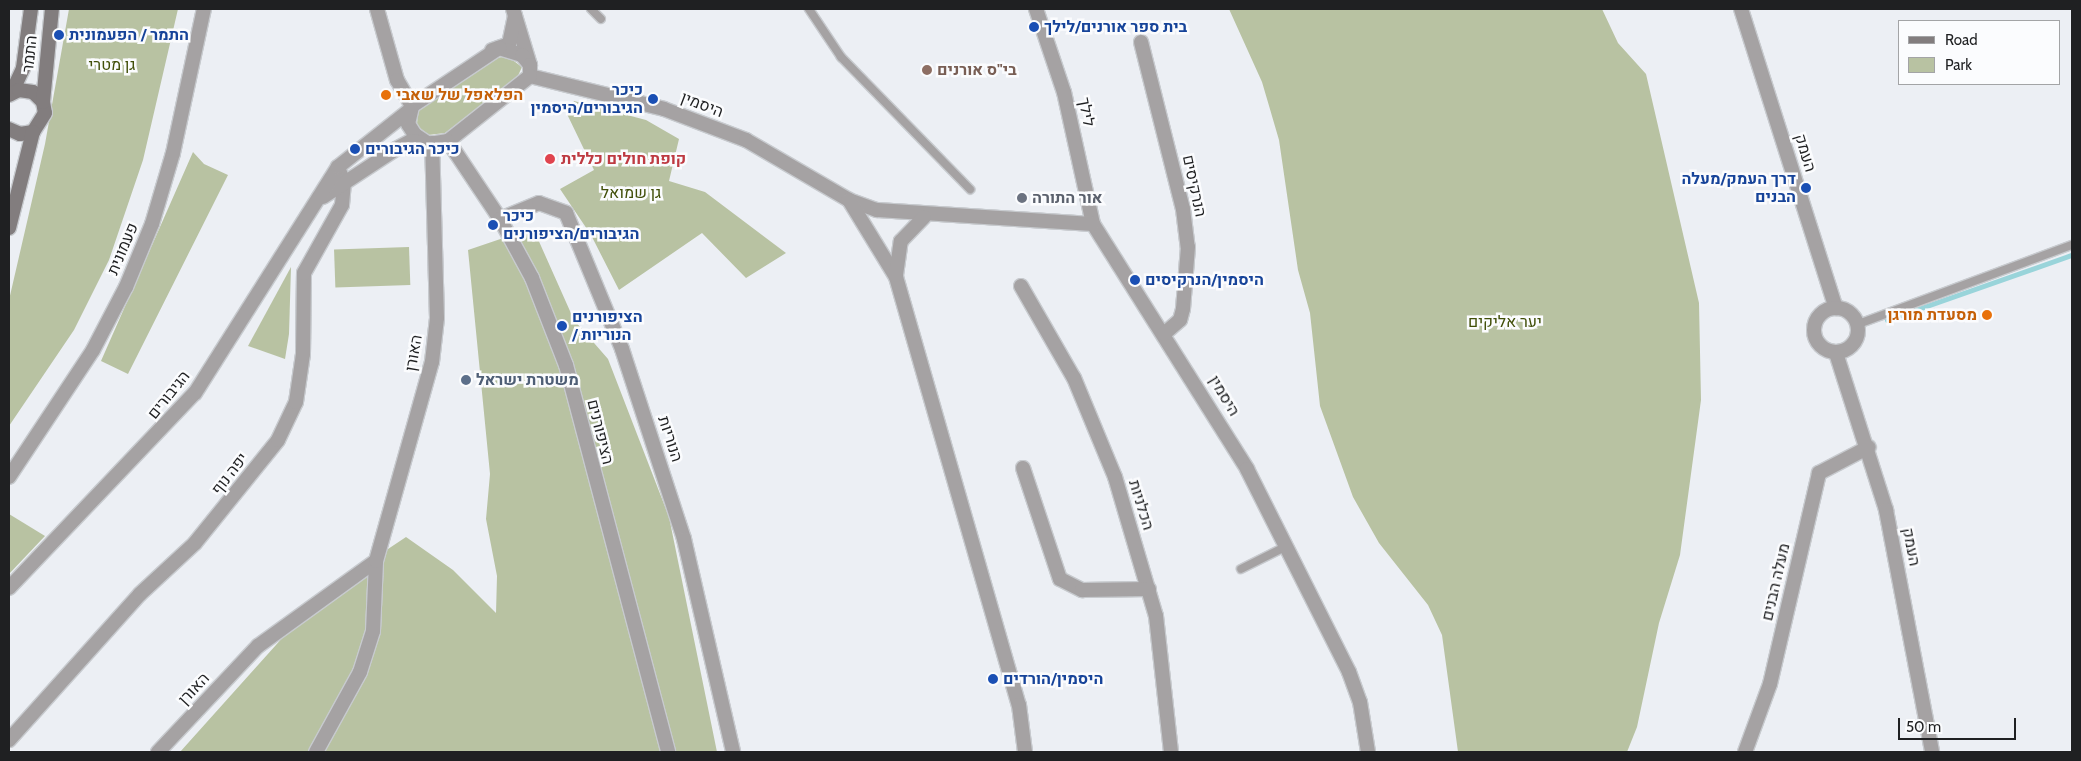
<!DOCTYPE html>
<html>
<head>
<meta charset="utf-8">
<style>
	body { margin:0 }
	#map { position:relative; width:2081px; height:761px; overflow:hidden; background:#eceff4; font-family:Cabin,Heebo,sans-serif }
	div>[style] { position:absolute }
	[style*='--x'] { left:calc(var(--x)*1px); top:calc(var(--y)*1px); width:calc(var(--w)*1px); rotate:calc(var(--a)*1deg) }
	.green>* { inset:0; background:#b8c2a2; transform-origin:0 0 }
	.stream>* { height:4.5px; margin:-2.25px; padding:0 2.25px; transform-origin:2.25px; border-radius:2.25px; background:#99d4da }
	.roads { filter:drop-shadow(1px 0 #c7cace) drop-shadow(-1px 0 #c7cace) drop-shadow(0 1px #c7cace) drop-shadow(0 -1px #c7cace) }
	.service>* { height:8px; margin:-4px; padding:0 4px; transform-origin:4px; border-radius:4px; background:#a5a2a3 }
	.minor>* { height:14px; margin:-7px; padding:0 7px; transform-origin:7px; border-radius:7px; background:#a5a2a3 }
	.tertiary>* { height:14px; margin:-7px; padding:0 7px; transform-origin:7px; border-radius:7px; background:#a5a2a3 }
	.tertiary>.ring { margin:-7px; padding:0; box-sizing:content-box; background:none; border:14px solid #a5a2a3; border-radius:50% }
	.secondary>* { height:14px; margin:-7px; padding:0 7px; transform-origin:7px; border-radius:7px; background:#827d7e }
	.dots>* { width:14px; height:14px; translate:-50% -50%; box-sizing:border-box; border:2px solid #fbfcfe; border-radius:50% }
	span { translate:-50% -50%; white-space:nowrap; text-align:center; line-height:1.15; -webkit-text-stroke:5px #fbfcfe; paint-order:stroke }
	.transit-label { font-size:16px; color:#164399; font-weight:700 }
	.left { translate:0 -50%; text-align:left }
	.right { translate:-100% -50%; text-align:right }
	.street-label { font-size:16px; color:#1f2022 }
	.park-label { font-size:16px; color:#414f09 }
	.education-label { font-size:16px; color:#785e54; font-weight:700 }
	.food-label { font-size:16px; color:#c56008; font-weight:700 }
	.health-label { font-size:16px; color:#be3a42; font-weight:700 }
	.worship-label { font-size:16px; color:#5b616d; font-weight:700 }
	.service-label { font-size:16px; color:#4e5e75; font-weight:700 }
	.frame { position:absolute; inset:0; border:10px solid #1f2022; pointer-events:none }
	.legend { position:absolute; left:1898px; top:20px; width:162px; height:65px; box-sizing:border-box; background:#fbfcfe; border:1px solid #a3a4a6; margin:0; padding:6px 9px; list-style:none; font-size:15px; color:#1f2022 }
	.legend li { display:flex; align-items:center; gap:10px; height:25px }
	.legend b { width:25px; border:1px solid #a3a4a6 }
	.scale { position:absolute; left:1898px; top:718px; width:118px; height:22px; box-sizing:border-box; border:2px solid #1f2022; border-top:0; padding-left:6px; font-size:15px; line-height:18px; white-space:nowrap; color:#1f2022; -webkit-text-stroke:4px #fbfcfe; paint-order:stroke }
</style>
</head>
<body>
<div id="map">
	<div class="green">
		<i style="clip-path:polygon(69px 9px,178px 9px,143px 160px,109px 260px,74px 330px,9px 426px,9px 300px,45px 144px)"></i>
		<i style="clip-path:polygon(1229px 9px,1602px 9px,1618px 43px,1646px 74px,1699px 303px,1701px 400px,1680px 555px,1659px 623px,1637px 727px,1627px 752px,1458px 752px,1442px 635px,1428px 605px,1379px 543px,1353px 497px,1320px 406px,1310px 313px,1298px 270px,1279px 140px,1262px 82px)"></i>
		<i style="clip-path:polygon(507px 56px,522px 67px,516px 80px,445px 133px,428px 135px,417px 125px,418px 111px,492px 59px)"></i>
		<i style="clip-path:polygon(574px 101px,646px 120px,679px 139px,669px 181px,705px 192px,786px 253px,746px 278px,702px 233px,619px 290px,591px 235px,560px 189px,594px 170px,567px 114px)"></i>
		<i style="clip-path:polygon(193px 152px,204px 164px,228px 175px,128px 374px,101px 361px)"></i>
		<i style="clip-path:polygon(533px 228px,574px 320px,608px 359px,669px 517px,717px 752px,180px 752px,319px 597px,376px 566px,388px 549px,406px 537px,453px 570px,496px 613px,497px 576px,486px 519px,490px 474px,468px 250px)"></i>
		<i style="left:409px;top:247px;width:38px;height:75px;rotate:88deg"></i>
		<i style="clip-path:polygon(291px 267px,289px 334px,285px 359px,248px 346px)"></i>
		<i style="clip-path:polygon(9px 514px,45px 536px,9px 574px)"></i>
	</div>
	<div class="stream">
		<i style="--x:1887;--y:320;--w:196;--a:-19.4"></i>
	</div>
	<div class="roads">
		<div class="service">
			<i style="--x:591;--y:9;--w:14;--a:45"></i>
			<i style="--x:809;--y:9;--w:58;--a:56.3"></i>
			<i style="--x:841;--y:57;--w:185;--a:45.7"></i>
			<i style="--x:1858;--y:324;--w:228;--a:-20.3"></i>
			<i style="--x:1241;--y:569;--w:51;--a:-26.6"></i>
		</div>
		<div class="minor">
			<i style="--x:377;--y:9;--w:74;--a:74.3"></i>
			<i style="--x:397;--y:80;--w:30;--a:60"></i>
			<i style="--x:513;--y:9;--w:59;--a:73.1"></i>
			<i style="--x:1036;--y:9;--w:88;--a:71.4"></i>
			<i style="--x:1064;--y:92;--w:135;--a:77.6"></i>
			<i style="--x:1093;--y:224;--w:289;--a:57.8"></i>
			<i style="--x:1247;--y:469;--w:227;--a:63.3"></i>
			<i style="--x:1349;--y:672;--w:32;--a:70"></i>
			<i style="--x:1360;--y:702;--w:51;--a:80.9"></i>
			<i style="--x:1141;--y:42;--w:172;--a:75.9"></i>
			<i style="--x:1183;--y:209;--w:38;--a:83"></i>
			<i style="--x:1188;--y:247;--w:62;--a:94.6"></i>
			<i style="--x:1183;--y:309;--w:11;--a:105"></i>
			<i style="--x:1180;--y:320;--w:21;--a:139"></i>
			<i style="--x:492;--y:50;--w:18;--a:-19"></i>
			<i style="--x:509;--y:44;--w:29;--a:-78"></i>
			<i style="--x:530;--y:76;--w:138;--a:13.8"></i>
			<i style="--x:664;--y:109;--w:88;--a:20.7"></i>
			<i style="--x:746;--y:140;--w:119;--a:30.2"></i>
			<i style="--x:849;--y:200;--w:30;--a:20"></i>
			<i style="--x:877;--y:210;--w:216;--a:3.7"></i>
			<i style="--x:448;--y:141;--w:94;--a:56.3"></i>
			<i style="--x:500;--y:219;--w:67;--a:61.5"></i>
			<i style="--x:532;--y:278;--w:93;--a:68.7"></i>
			<i style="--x:566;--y:365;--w:400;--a:75.2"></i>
			<i style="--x:849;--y:200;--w:90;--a:58.6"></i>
			<i style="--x:896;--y:277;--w:445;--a:74"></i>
			<i style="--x:1019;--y:705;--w:47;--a:82.7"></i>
			<i style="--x:500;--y:219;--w:42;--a:-22.3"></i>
			<i style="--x:539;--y:203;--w:29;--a:20"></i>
			<i style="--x:566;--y:213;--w:147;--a:67.6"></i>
			<i style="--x:622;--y:349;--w:200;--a:71.9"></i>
			<i style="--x:684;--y:539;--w:219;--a:77"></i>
			<i style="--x:896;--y:275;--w:34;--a:-82"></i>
			<i style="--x:901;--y:241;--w:33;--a:-46"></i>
			<i style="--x:1021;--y:286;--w:106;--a:60.1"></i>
			<i style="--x:1074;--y:378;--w:107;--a:67.5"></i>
			<i style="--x:1115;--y:477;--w:145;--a:73.6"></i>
			<i style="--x:1156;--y:616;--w:137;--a:83.7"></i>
			<i style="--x:1023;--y:468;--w:117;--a:71.6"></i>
			<i style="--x:1060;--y:579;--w:25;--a:27"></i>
			<i style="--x:1082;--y:590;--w:67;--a:-0.9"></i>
			<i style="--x:9;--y:477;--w:152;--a:-56.5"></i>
			<i style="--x:93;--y:350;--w:71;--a:-62.4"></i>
			<i style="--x:126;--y:287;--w:68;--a:-67.6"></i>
			<i style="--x:152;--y:224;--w:74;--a:-73.5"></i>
			<i style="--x:173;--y:153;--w:147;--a:-77.9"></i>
			<i style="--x:9;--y:740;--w:196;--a:-48.1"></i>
			<i style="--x:140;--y:594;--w:75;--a:-42.8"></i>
			<i style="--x:195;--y:543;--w:132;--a:-51.1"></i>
			<i style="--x:278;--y:440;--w:42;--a:-64.7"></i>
			<i style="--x:296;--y:402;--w:49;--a:-81.7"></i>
			<i style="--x:303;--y:354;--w:81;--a:-89.3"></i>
			<i style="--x:304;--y:273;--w:78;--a:-60.8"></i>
			<i style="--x:342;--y:205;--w:22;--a:-85"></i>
			<i style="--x:344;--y:183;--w:17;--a:-111"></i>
			<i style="--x:158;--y:752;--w:146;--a:-46.7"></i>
			<i style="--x:258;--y:646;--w:145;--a:-35.8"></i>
			<i style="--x:316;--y:752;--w:91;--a:-61.2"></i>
			<i style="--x:360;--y:672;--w:43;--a:-72.4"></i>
			<i style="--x:373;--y:631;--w:70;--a:-87.5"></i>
			<i style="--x:376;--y:561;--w:207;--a:-74.3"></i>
			<i style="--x:432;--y:362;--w:44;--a:-83.5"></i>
			<i style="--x:437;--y:318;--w:175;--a:-91.6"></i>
			<i style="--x:1745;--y:752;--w:72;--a:-69.8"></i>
			<i style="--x:1770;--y:684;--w:217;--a:-76.9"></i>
			<i style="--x:1819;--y:473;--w:56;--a:-27.5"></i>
		</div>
		<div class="tertiary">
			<i style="--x:1741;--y:9;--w:314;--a:72.4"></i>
			<i style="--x:499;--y:48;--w:24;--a:17"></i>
			<i style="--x:522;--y:55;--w:13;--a:51"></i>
			<i style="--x:530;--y:65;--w:11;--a:90"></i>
			<i style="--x:530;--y:76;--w:105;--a:141.6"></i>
			<i style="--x:448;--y:141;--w:19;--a:171"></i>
			<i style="--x:429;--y:144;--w:17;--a:-147"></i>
			<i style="--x:415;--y:135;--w:13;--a:-122"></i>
			<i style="--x:408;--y:124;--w:18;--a:-77"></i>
			<i style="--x:412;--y:106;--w:105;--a:-33.7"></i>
			<i style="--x:323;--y:197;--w:87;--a:-33.3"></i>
			<i style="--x:396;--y:149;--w:17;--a:-28"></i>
			<i style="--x:411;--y:141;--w:15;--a:8"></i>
			<i class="ring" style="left:1814px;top:308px;width:30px;height:30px"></i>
			<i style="--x:1836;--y:353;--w:165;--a:72.3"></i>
			<i style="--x:1886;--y:510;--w:246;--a:79.2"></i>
			<i style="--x:9;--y:588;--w:269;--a:-46.4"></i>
			<i style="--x:195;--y:393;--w:267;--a:-57.7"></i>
			<i style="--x:338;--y:167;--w:92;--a:-38.4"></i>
		</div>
		<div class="secondary">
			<i style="--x:12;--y:92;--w:26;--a:-65"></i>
			<i style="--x:23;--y:68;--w:60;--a:-82.3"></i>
			<i style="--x:9;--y:95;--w:11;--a:-27"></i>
			<i style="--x:19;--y:90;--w:14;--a:8"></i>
			<i style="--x:33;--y:92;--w:14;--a:45"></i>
			<i style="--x:43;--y:102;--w:11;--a:80"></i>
			<i style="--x:45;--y:113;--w:22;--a:122"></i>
			<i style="--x:33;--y:132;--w:13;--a:171"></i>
			<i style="--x:20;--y:134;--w:12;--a:-156"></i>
			<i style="--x:43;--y:102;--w:93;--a:-84.5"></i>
			<i style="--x:9;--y:228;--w:99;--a:-76"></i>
		</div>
	</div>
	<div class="dots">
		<i style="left:1034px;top:27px;background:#1a4fb4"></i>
		<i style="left:59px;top:35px;background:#1a4fb4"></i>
		<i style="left:927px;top:70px;background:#8d6e63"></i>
		<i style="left:386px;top:95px;background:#e8710a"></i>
		<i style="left:653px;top:99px;background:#1a4fb4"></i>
		<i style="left:355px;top:149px;background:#1a4fb4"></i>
		<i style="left:550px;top:159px;background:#e0444e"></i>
		<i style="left:1806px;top:188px;background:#1a4fb4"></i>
		<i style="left:1022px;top:198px;background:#6b7280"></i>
		<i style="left:493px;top:225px;background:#1a4fb4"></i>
		<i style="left:1135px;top:280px;background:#1a4fb4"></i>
		<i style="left:1987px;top:315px;background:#e8710a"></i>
		<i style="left:562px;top:326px;background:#1a4fb4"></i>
		<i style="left:466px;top:380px;background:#5c6f8a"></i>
		<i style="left:993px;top:679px;background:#1a4fb4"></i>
	</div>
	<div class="transit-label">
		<span class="left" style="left:1044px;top:27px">בית ספר אורנים/לילך</span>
		<span class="left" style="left:69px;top:35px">התמר / הפעמונית</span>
		<span class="right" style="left:643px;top:99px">כיכר<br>הגיבורים/היסמין</span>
		<span class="left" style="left:365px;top:149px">כיכר הגיבורים</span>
		<span class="right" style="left:1796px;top:188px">דרך העמק/מעלה<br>הבנים</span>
		<span class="left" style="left:503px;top:225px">כיכר<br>הגיבורים/הציפורנים</span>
		<span class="left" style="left:1145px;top:280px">היסמין/הנרקיסים</span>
		<span class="left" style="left:572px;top:326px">הציפורנים<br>/ הנוריות</span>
		<span class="left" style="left:1003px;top:679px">היסמין/הורדים</span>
	</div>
	<div class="street-label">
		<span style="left:30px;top:54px;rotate:-84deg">התמר</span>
		<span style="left:702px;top:105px;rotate:21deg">היסמין</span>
		<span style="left:1086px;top:112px;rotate:79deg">לילך</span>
		<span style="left:1805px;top:153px;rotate:73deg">העמק</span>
		<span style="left:1194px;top:186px;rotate:78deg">הנרקיסים</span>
		<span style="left:123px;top:249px;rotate:-67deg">פעמונית</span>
		<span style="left:414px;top:353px;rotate:-80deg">האורן</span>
		<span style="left:169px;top:395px;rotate:-51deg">הגיבורים</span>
		<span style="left:1224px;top:396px;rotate:59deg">היסמין</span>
		<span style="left:600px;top:432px;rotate:76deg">הציפורנים</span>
		<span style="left:670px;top:439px;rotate:72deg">הנוריות</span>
		<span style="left:230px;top:474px;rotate:-52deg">יפה נוף</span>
		<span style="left:1141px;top:505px;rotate:73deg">הכלניות</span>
		<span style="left:1911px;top:547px;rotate:79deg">העמק</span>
		<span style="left:1776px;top:582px;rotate:-77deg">מעלה הבנים</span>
		<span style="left:194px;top:689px;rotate:-47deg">האורן</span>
	</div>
	<div class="park-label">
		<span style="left:112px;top:65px">גן מטרי</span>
		<span style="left:631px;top:193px">גן שמואל</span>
		<span style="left:1505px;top:322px">יער אליקים</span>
	</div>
	<div class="education-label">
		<span class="left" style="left:937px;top:70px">בי"ס אורנים</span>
	</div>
	<div class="food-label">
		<span class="left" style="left:396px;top:95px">הפלאפל של שאבי</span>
		<span class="right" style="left:1977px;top:315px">מסעדת מורגן</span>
	</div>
	<div class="health-label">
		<span class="left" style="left:561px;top:159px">קופת חולים כללית</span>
	</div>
	<div class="worship-label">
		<span class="left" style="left:1032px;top:198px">אור התורה</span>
	</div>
	<div class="service-label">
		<span class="left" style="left:476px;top:380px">משטרת ישראל</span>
	</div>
	<div class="frame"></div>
	<ul class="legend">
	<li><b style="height:6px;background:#827d7e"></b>Road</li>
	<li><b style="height:14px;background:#b8c2a2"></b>Park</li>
	</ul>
	<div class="scale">50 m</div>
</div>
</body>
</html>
